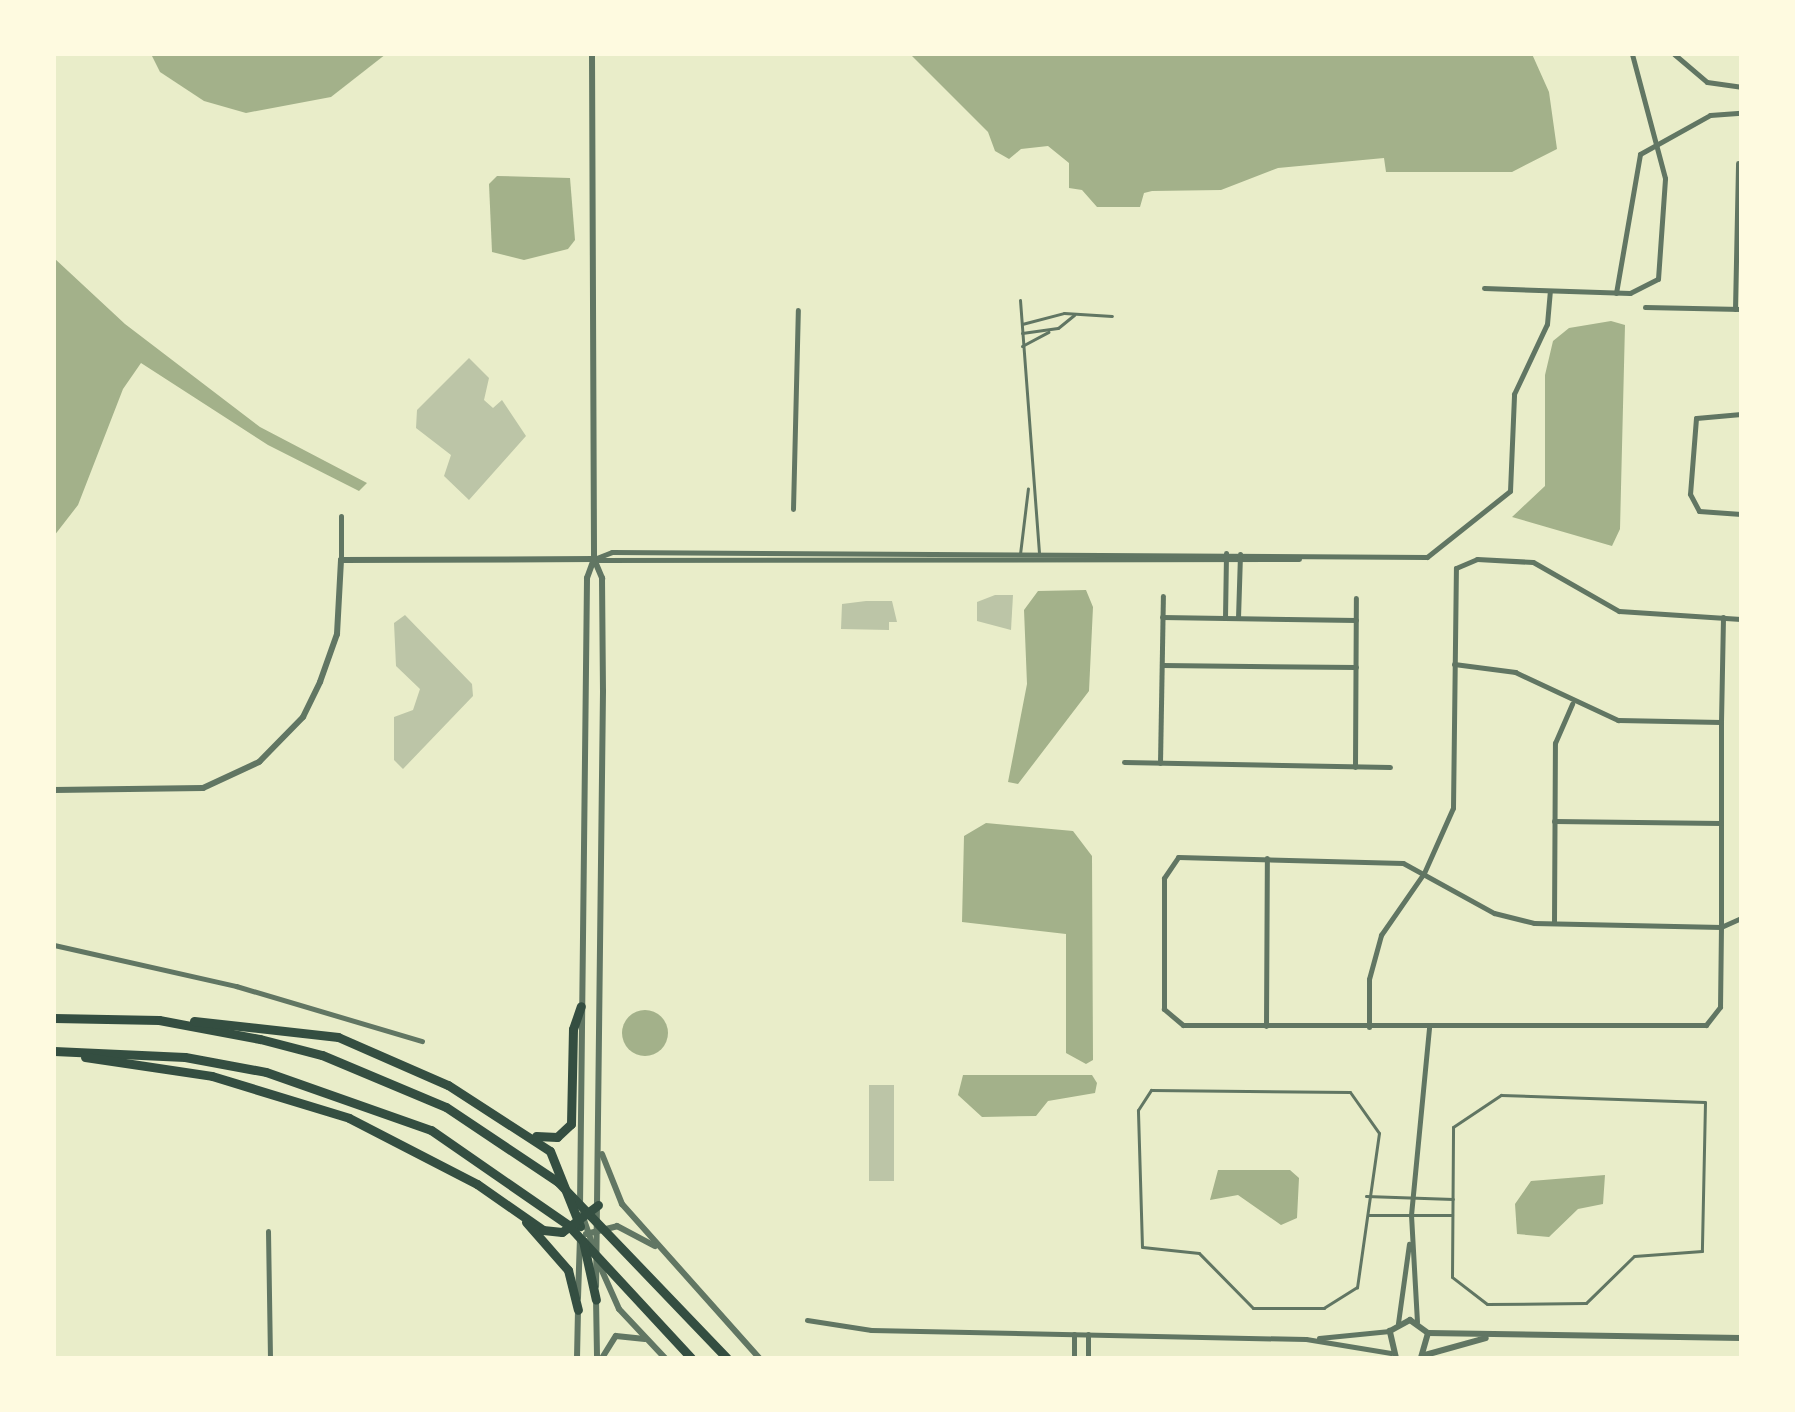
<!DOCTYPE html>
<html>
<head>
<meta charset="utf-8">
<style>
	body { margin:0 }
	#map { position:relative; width:1795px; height:1412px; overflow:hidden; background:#e9edc9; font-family:Helvetica,sans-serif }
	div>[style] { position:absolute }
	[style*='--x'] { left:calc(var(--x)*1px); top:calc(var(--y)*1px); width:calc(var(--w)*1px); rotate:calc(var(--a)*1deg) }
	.water>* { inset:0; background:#a3b18a }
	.round { border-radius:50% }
	.building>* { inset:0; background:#bcc5a7; transform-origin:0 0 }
	.service>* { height:3px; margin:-1.5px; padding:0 1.5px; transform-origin:1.5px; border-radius:1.5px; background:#617663 }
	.minor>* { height:5px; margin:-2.5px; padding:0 2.5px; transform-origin:2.5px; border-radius:2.5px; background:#617663 }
	.tertiary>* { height:6px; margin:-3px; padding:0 3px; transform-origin:3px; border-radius:3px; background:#617663 }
	.motorway>* { height:9px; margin:-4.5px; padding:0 4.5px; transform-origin:4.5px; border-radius:4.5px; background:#344e41 }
	span { translate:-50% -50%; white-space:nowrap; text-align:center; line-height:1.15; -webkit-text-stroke:7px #fefae0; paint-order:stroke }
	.frame { position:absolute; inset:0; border:56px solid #fefae0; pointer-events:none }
</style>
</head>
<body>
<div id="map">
	<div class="water">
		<i style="clip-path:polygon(151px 54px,386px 54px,331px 97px,246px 113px,204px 101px,160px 72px)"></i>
		<i style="clip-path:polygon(910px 54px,1532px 54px,1549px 92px,1557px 149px,1512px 172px,1386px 172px,1384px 158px,1278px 168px,1221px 190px,1152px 191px,1144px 193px,1140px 207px,1097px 207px,1082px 190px,1069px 188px,1069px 163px,1048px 146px,1021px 149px,1009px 159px,995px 151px,988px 132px)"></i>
		<i style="clip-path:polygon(497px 176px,570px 178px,575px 240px,568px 249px,524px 260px,492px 252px,489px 184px)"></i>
		<i style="clip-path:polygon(54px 258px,125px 324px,260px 427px,367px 483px,359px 491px,268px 445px,141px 363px,123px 389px,78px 505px,54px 536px)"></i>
		<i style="clip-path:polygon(1611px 321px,1625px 325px,1620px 529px,1612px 546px,1512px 517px,1545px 486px,1545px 375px,1553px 341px,1569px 328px)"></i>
		<i style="clip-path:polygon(1086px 590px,1093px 607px,1089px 691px,1018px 784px,1008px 782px,1027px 684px,1024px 610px,1038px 591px)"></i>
		<i style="clip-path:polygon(986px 823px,1073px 831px,1092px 856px,1093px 1060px,1086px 1064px,1066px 1053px,1066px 934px,962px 922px,964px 836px)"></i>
		<i class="round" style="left:622px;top:1010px;width:46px;height:46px"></i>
		<i style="clip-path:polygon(963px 1075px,1092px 1075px,1097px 1083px,1095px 1093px,1048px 1101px,1036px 1116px,982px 1117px,958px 1095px)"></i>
		<i style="clip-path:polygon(1218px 1170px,1290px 1170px,1299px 1178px,1297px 1218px,1281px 1225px,1238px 1195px,1210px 1200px)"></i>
		<i style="clip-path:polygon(1605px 1175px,1603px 1204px,1578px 1209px,1549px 1237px,1517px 1234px,1515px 1204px,1531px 1181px)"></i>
	</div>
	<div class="building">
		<i style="clip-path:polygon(469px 358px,489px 378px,484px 400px,493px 408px,502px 400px,526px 436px,469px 500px,444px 476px,451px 455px,416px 428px,417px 410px)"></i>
		<i style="clip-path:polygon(995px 595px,1013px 595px,1011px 630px,977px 621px,977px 602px)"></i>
		<i style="clip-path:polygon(866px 601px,892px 601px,897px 622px,889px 622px,889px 630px,841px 629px,842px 604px)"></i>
		<i style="clip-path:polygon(405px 615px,472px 684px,473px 696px,403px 769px,394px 760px,394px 717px,413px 710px,420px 689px,396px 666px,394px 623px)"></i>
		<i style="left:869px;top:1085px;width:25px;height:96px"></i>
	</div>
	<div class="service">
		<i style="--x:1020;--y:300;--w:255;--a:85.7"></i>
		<i style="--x:1022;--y:324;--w:43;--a:-14.7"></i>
		<i style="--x:1064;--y:313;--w:48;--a:3.6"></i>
		<i style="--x:1022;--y:333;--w:36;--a:-8"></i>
		<i style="--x:1058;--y:328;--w:21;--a:-39"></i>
		<i style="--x:1022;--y:346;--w:30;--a:-28"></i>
		<i style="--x:1020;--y:554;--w:66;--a:-83.1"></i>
		<i style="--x:1151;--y:1090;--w:199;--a:0.6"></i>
		<i style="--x:1350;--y:1092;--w:50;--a:54.7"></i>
		<i style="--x:1379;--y:1133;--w:156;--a:98.1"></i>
		<i style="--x:1357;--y:1287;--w:39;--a:148"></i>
		<i style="--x:1324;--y:1308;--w:71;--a:180"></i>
		<i style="--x:1253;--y:1308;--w:77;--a:-134.5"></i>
		<i style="--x:1199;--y:1253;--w:57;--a:-174"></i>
		<i style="--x:1142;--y:1247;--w:137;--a:-91.7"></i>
		<i style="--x:1138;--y:1110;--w:24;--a:-57"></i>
		<i style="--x:1501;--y:1095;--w:204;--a:2"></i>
		<i style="--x:1705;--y:1102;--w:149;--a:91.2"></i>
		<i style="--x:1702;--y:1251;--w:68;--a:175.8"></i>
		<i style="--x:1634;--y:1256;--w:67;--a:135.6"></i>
		<i style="--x:1586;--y:1303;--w:99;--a:179.4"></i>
		<i style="--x:1487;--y:1304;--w:44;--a:-142.4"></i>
		<i style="--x:1452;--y:1277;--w:150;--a:-89.6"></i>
		<i style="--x:1453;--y:1127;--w:58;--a:-33.7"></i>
		<i style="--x:1366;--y:1196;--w:87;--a:2"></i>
		<i style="--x:1368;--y:1215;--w:84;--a:0"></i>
	</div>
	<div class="minor">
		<i style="--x:1674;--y:54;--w:43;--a:40.3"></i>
		<i style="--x:1707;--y:82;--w:34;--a:8"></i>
		<i style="--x:1484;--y:288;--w:146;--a:2"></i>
		<i style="--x:1630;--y:293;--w:31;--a:-27"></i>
		<i style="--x:1658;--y:279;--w:101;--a:-86"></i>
		<i style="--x:1665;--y:178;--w:128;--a:-104.9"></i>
		<i style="--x:1616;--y:293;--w:141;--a:-80.2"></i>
		<i style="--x:1640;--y:154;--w:80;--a:-29.1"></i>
		<i style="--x:1710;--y:115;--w:31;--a:-4"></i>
		<i style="--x:1645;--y:307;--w:96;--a:1.2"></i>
		<i style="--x:1735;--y:309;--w:146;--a:-88.8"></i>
		<i style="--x:1741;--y:414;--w:45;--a:174.9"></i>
		<i style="--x:1696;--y:418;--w:76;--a:94.5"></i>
		<i style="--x:1690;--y:494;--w:19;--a:62"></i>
		<i style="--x:1699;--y:511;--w:42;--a:4.1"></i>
		<i style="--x:793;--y:509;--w:199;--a:-88.6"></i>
		<i style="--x:594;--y:559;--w:19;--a:-21"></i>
		<i style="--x:612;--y:552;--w:815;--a:0.35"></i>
		<i style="--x:1427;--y:557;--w:106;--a:-38.5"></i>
		<i style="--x:1510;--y:491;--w:97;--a:-87.6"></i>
		<i style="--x:1514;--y:394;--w:77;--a:-64.8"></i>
		<i style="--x:1547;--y:324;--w:32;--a:-85"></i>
		<i style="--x:341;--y:560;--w:44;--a:-90"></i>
		<i style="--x:598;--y:560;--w:701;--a:-0.08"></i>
		<i style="--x:1162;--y:617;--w:194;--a:0.9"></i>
		<i style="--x:1723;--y:617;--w:105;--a:91.1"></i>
		<i style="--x:1721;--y:722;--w:205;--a:90"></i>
		<i style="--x:1721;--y:927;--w:80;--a:90.7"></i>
		<i style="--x:1720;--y:1007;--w:23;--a:128"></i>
		<i style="--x:1706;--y:1025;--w:523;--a:180"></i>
		<i style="--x:1183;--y:1025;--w:25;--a:-140"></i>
		<i style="--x:1164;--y:1009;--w:131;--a:-90"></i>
		<i style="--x:1164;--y:878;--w:25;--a:-56"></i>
		<i style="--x:1178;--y:857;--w:225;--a:1.5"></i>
		<i style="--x:1403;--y:863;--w:104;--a:28.8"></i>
		<i style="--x:1494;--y:913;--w:41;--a:14"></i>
		<i style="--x:1534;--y:923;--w:187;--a:1.2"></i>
		<i style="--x:1721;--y:927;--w:22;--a:-24"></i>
		<i style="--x:1225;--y:618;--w:65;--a:-89.1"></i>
		<i style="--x:1238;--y:618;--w:64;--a:-88.2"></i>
		<i style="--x:1454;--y:664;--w:62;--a:7.5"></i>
		<i style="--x:1515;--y:672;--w:114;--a:25"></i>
		<i style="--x:1618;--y:720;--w:103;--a:1.1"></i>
		<i style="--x:1162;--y:665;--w:194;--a:0.6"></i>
		<i style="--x:1124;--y:762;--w:266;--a:1.1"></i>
		<i style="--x:1160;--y:763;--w:167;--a:-89"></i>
		<i style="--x:1355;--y:767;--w:169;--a:-89.7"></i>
		<i style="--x:1554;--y:821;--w:167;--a:0.7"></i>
		<i style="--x:1554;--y:923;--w:180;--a:-89.7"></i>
		<i style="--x:1555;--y:743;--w:43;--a:-66.4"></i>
		<i style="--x:54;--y:945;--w:187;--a:12.7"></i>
		<i style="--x:236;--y:986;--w:194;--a:16.5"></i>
		<i style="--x:1266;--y:1026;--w:168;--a:-89.7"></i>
		<i style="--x:1369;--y:1027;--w:48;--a:-90"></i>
		<i style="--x:1369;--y:979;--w:46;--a:-74.7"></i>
		<i style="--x:1381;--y:935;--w:75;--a:-55.3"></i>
		<i style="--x:1424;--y:873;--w:71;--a:-66"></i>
		<i style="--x:1453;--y:808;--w:240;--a:-89.3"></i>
		<i style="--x:1456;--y:568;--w:23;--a:-23"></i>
		<i style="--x:1477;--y:559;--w:56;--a:3.1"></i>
		<i style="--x:1533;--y:562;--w:99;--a:29.7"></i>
		<i style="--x:1619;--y:611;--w:122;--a:3.8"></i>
		<i style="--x:268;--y:1231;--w:127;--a:89.1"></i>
		<i style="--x:807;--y:1320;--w:65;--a:8.9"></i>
		<i style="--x:871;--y:1330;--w:435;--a:1.2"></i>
		<i style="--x:1306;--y:1339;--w:86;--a:9.4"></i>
		<i style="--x:1417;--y:1322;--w:107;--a:-93.2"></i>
		<i style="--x:1411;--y:1215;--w:188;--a:-84.5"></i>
		<i style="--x:1398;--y:1323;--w:80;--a:-82.1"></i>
		<i style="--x:1074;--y:1334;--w:24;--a:90"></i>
		<i style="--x:1088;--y:1334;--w:24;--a:90"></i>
		<i style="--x:1319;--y:1338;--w:71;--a:-5.6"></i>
	</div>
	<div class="tertiary">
		<i style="--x:592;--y:54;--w:505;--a:89.77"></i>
		<i style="--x:594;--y:559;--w:21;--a:67"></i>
		<i style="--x:602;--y:578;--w:113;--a:89.5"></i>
		<i style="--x:603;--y:691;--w:595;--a:90.67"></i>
		<i style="--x:54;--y:790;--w:149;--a:-0.8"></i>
		<i style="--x:203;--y:788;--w:62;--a:-24.9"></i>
		<i style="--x:259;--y:762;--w:63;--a:-45.6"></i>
		<i style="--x:303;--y:717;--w:39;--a:-64"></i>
		<i style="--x:320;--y:682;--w:51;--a:-70.5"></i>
		<i style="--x:337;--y:634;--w:74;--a:-86.9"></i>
		<i style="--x:341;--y:560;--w:253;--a:-0.2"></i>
		<i style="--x:602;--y:1154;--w:54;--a:68.2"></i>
		<i style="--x:622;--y:1204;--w:206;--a:48.3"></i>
		<i style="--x:580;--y:1206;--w:628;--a:-89.36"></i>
		<i style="--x:587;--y:578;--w:20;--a:-70"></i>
		<i style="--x:582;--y:1214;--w:37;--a:71"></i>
		<i style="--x:586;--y:1234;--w:32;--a:-14"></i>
		<i style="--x:617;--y:1226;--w:43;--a:27.8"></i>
		<i style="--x:599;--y:1264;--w:49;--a:66"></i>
		<i style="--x:619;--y:1309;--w:67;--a:46.8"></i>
		<i style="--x:578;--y:1298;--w:61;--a:-88.1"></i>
		<i style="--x:596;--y:1298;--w:60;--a:89"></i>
		<i style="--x:1428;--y:1333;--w:313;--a:0.9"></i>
		<i style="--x:1425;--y:1355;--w:63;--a:-15.6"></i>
		<i style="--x:577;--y:1358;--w:49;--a:-88.8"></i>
		<i style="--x:602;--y:1358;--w:26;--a:-58"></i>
		<i style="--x:616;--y:1336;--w:29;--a:6"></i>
		<i style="--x:1396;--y:1358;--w:28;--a:-103"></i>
		<i style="--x:1390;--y:1331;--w:23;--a:-29"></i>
		<i style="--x:1410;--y:1320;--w:22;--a:36"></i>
		<i style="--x:1428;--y:1333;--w:26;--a:106"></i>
	</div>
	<div class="motorway">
		<i style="--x:54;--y:1018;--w:105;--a:1.1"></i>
		<i style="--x:159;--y:1020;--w:103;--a:10.7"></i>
		<i style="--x:260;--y:1039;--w:64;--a:14.5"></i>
		<i style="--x:322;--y:1055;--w:134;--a:22.8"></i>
		<i style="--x:446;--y:1107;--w:135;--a:33.8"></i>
		<i style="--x:558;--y:1182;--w:244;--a:46.2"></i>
		<i style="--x:194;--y:1021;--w:145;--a:6.3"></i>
		<i style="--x:338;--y:1037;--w:120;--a:23.6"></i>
		<i style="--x:448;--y:1085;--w:121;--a:32.9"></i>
		<i style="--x:550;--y:1151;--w:81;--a:68.2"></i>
		<i style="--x:54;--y:1051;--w:131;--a:2.6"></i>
		<i style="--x:185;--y:1057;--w:82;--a:10.5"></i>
		<i style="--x:266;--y:1072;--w:175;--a:19.4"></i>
		<i style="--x:431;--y:1130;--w:167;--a:34.7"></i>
		<i style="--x:568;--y:1225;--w:181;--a:47.2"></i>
		<i style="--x:85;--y:1057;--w:128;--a:8.5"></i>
		<i style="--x:212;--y:1076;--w:143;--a:17"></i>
		<i style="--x:349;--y:1118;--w:144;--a:27.3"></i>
		<i style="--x:477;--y:1184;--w:80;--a:34.9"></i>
		<i style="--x:543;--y:1230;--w:19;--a:6"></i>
		<i style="--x:562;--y:1232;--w:45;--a:-36.9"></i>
		<i style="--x:536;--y:1136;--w:21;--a:3"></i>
		<i style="--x:557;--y:1137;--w:19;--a:-43"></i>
		<i style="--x:571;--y:1124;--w:95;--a:-88.8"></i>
		<i style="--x:573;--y:1029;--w:24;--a:-71"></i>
		<i style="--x:526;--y:1222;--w:64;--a:48.8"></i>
		<i style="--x:568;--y:1270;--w:41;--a:76"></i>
		<i style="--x:583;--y:1241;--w:60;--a:77.6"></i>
	</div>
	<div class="frame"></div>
</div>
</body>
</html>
